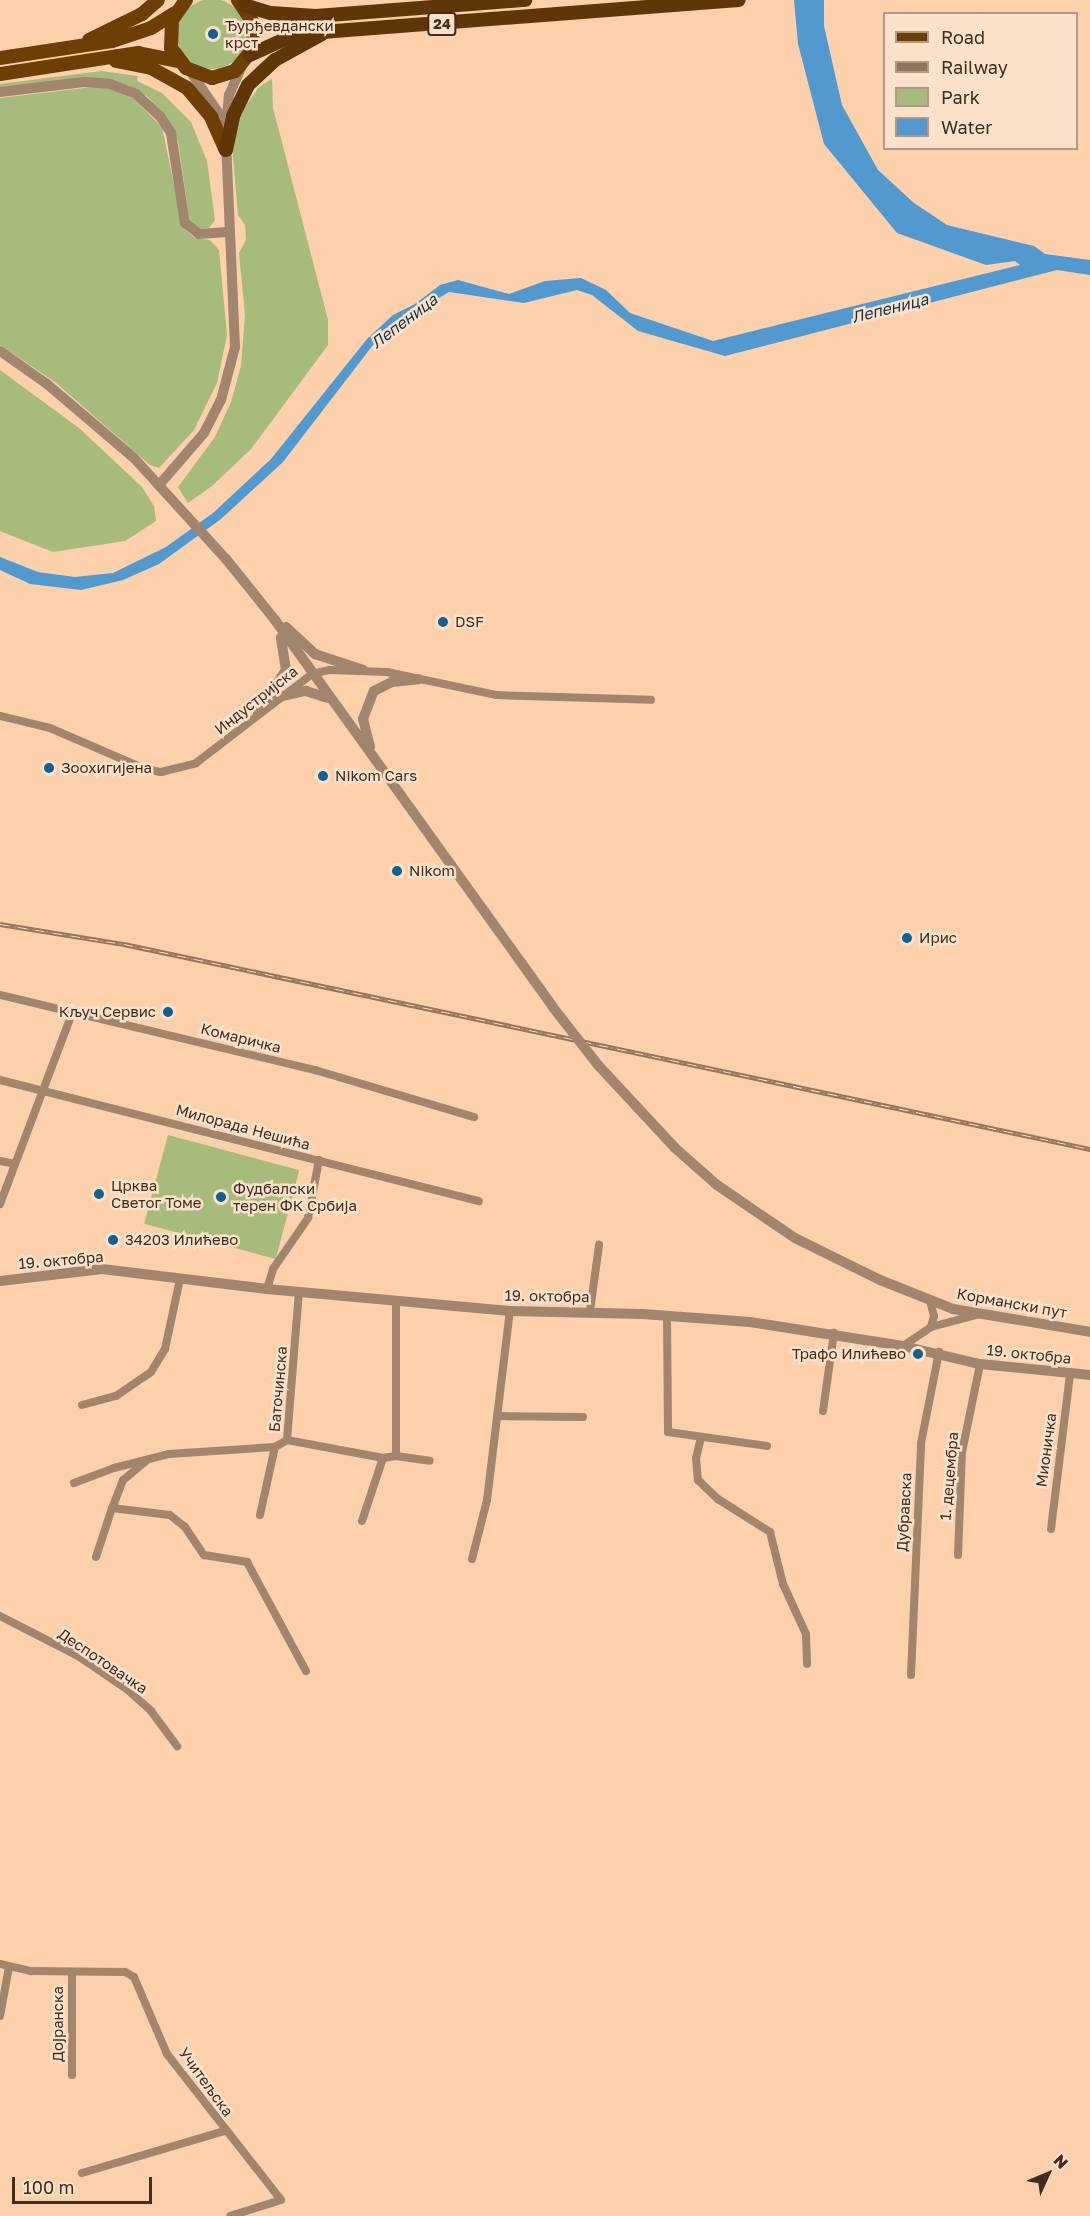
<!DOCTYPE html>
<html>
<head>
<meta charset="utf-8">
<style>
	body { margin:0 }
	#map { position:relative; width:1090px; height:2216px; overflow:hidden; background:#fbd0aa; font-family:"Golos Text",sans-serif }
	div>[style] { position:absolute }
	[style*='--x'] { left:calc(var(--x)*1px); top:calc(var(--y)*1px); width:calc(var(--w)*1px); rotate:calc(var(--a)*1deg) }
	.green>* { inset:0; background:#a6bb7c; transform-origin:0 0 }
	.round { border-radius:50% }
	.water>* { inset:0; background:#5299cf }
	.minor>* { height:8px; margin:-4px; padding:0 4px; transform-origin:4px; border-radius:4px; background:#a1856d }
	.tertiary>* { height:10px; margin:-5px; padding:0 5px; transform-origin:5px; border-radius:5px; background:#a1856d }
	.primary>* { height:14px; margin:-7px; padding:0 7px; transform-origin:7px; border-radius:7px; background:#6e3f04 }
	.trunk>* { height:14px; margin:-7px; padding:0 7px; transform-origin:7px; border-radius:7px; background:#5e3608 }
	.rail>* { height:5px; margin-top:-2.5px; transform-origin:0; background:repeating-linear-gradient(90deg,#fbe1ca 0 9px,#91755c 0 18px); box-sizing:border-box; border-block:2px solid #91755c }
	.tertiary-bridge>* { height:10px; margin:-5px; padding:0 5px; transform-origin:5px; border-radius:5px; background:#a1856d }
	.dots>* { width:16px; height:16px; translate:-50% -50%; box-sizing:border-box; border:3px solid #fbe1ca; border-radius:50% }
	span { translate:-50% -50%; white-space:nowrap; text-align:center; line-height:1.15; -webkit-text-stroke:5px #fbe1ca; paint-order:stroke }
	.shield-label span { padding:2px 4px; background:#fbe1ca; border:2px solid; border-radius:4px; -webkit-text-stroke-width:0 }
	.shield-label { font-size:14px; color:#3f2e1f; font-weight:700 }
	.poi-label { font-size:15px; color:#3f2e1f }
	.left { translate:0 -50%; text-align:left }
	.right { translate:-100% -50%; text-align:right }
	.street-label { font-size:15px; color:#3f2e1f }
	.water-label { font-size:16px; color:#15344b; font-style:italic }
	.legend { position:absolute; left:883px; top:12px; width:195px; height:138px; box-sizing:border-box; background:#fbe1ca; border:2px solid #b09986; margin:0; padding:8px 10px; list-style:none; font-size:18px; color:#3f2e1f }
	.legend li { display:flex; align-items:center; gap:12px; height:30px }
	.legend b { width:30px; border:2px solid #b09986 }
	.north { position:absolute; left:1018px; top:2144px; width:60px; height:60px; -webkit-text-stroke:4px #fbe1ca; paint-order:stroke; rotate:46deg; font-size:16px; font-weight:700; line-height:24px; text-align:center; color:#3f2e1f }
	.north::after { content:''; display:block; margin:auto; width:21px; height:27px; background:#3f2e1f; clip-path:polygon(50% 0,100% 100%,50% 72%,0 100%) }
	.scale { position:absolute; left:12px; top:2177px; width:140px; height:27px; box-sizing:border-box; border:3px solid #3f2e1f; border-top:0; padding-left:8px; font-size:18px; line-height:21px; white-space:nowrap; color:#3f2e1f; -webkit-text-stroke:4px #fbe1ca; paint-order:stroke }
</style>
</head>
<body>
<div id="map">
	<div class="green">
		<i class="round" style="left:177px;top:-1px;width:70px;height:70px"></i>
		<i style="clip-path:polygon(101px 71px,138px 76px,137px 81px,162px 93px,191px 122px,207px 161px,215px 220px,209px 228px,198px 229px,190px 223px,178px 141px,166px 116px,147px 96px,128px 85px,0 90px,0 84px)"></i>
		<i style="clip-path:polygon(272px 79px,273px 108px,328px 320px,328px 345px,251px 449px,212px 486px,188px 503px,178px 487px,215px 437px,231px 402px,241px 366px,245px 315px,239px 253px,246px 240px,245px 225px,238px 215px,232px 146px,241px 113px,259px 87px)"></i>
		<i style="clip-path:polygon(92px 87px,107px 88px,134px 99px,162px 127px,183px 228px,195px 238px,210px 240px,219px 250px,227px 335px,217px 383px,194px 430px,159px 468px,150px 465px,55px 382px,0 345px,0 98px)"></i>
		<i style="clip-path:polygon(0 370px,79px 428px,142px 487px,154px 506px,156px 521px,125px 541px,53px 552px,0 531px)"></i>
		<i style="left:168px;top:1135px;width:136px;height:92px;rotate:15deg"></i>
	</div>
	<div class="water">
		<i style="clip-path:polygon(794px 0,824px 0,824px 26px,842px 105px,878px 170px,914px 203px,947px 225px,1034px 246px,1045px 254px,1090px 260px,1090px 275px,1057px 270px,725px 356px,638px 331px,592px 295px,577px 290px,524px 303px,449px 292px,402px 320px,373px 345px,283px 462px,221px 519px,159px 564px,123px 580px,81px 590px,30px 584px,0 570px,0 557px,38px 572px,75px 577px,113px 573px,166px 547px,213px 513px,271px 459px,367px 339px,393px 315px,415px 304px,440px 285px,458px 280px,509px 294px,545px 281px,581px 278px,606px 290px,630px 313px,713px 341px,1020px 265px,1015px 261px,986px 265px,897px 233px,824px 144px,798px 44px)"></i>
	</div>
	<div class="minor">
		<i style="--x:0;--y:716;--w:51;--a:13.5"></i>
		<i style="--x:50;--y:728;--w:101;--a:23.3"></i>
		<i style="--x:143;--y:768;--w:18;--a:13"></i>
		<i style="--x:161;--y:772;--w:36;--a:-14"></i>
		<i style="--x:196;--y:763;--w:146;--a:-37.5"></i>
		<i style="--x:312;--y:674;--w:18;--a:-13"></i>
		<i style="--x:330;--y:670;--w:57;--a:2"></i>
		<i style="--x:387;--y:672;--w:111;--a:11.9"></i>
		<i style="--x:496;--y:695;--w:155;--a:1.8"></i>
		<i style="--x:0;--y:995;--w:324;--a:13.4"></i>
		<i style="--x:315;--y:1070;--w:166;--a:16.5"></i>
		<i style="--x:0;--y:1080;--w:494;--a:14.2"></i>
		<i style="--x:0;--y:1161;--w:15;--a:11"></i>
		<i style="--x:0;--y:1204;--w:204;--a:-69.3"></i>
		<i style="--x:267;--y:1289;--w:21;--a:-73"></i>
		<i style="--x:273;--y:1269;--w:62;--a:-55.5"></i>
		<i style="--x:308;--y:1218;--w:59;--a:-79.3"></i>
		<i style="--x:590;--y:1311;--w:67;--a:-82.2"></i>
		<i style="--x:667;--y:1316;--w:116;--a:89.5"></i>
		<i style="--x:668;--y:1432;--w:100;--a:8"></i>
		<i style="--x:931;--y:1327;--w:47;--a:-14.9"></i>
		<i style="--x:903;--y:1346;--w:34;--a:-34"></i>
		<i style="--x:931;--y:1327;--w:11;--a:-75"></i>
		<i style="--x:934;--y:1316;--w:16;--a:-105"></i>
		<i style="--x:82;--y:1405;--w:35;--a:-15"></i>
		<i style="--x:116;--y:1396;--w:42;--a:-34.4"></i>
		<i style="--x:151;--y:1372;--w:27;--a:-59"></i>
		<i style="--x:165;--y:1349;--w:72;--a:-77.9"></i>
		<i style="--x:823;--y:1411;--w:79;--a:-82"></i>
		<i style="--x:497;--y:1416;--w:86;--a:0.7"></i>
		<i style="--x:701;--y:1437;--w:22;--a:103"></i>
		<i style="--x:696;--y:1458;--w:22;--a:85"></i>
		<i style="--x:698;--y:1480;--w:28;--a:44"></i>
		<i style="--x:718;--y:1499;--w:62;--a:32.4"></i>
		<i style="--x:770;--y:1532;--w:54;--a:76"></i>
		<i style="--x:783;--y:1584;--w:55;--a:65.3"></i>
		<i style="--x:806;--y:1634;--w:30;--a:88"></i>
		<i style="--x:287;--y:1440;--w:98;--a:10.6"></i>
		<i style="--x:396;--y:1456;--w:34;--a:8"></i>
		<i style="--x:146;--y:1461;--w:30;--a:140"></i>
		<i style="--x:123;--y:1480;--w:30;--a:111"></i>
		<i style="--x:112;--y:1508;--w:58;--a:6.9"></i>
		<i style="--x:170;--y:1515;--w:19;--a:39"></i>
		<i style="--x:185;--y:1527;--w:34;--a:56"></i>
		<i style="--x:204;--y:1555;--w:44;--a:9.2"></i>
		<i style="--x:247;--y:1562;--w:124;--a:61.6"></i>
		<i style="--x:74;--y:1483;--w:43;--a:-20.6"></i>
		<i style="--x:114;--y:1468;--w:57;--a:-14.3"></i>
		<i style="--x:169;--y:1454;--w:106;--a:-3.8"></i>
		<i style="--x:260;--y:1515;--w:70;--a:-77.6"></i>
		<i style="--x:275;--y:1447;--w:14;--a:-30"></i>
		<i style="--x:287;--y:1440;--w:148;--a:-85.4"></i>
		<i style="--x:362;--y:1521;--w:66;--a:-71.6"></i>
		<i style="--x:383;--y:1458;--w:13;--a:-9"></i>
		<i style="--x:396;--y:1456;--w:155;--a:-90"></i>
		<i style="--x:1051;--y:1529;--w:156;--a:-83"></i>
		<i style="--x:958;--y:1555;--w:103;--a:-87.8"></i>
		<i style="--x:962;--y:1452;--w:90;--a:-78.4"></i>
		<i style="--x:96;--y:1557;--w:52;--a:-71.9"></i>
		<i style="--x:472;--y:1559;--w:61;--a:-75.7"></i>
		<i style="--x:487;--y:1500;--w:190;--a:-83.1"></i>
		<i style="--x:0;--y:1616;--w:88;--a:27.1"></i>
		<i style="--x:78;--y:1656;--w:60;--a:34.2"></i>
		<i style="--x:128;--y:1690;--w:31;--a:42"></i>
		<i style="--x:151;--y:1711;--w:44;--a:53.4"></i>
		<i style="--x:911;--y:1675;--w:232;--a:-87.5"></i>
		<i style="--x:921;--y:1443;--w:93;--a:-78.8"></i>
		<i style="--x:0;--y:1964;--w:32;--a:13"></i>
		<i style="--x:31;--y:1971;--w:94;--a:0.6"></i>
		<i style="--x:125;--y:1972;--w:10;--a:29"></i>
		<i style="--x:134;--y:1977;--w:84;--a:66.8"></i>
		<i style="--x:167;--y:2054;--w:185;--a:52"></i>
		<i style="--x:281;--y:2200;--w:53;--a:162.6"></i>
		<i style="--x:72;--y:1973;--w:102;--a:90"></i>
		<i style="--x:0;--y:2016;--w:50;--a:-79.6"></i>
		<i style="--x:82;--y:2173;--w:149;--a:-16.4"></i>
	</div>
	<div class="tertiary">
		<i style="--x:190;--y:71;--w:50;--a:55.7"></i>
		<i style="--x:218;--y:112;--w:20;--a:79"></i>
		<i style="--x:0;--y:92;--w:85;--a:-6.8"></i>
		<i style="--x:84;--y:82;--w:26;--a:4"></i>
		<i style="--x:110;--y:84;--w:28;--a:21"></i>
		<i style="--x:136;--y:94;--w:33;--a:43"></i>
		<i style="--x:160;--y:116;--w:20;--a:57"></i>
		<i style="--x:171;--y:133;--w:91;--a:81.2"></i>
		<i style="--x:185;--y:223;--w:18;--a:38"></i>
		<i style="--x:199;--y:234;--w:28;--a:-4"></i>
		<i style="--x:226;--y:128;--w:33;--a:-85"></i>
		<i style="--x:229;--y:95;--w:32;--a:-66"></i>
		<i style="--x:0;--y:351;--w:57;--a:35.1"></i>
		<i style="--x:47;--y:384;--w:114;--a:40.4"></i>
		<i style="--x:134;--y:458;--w:137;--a:47.7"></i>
		<i style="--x:226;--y:559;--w:78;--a:51.2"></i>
		<i style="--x:275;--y:620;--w:475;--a:54.3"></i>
		<i style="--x:160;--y:484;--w:67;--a:-49.2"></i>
		<i style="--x:204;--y:433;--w:37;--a:-63"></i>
		<i style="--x:221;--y:400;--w:55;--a:-75.2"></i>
		<i style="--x:235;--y:347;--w:203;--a:-92.5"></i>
		<i style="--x:286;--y:627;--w:40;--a:43"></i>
		<i style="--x:315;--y:654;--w:51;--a:18.4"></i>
		<i style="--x:279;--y:697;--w:28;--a:-13"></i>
		<i style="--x:306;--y:691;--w:22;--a:18"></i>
		<i style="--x:258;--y:713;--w:51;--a:-56.9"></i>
		<i style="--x:286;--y:670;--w:33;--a:-99"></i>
		<i style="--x:370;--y:747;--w:29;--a:-104"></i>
		<i style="--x:363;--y:719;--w:30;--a:-69"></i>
		<i style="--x:374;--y:691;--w:20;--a:-27"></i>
		<i style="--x:392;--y:682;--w:27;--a:-6"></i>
		<i style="--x:598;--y:1065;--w:113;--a:47.1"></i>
		<i style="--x:675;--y:1148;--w:56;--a:41.4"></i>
		<i style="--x:717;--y:1185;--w:94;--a:34.2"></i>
		<i style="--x:795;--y:1238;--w:95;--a:26.3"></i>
		<i style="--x:880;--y:1280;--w:79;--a:21.7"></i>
		<i style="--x:953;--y:1309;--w:139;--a:9.5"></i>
		<i style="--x:0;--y:1281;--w:103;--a:-6.7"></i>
		<i style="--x:102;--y:1269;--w:166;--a:6.9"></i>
		<i style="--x:267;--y:1289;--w:244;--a:5.2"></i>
		<i style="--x:510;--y:1311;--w:133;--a:1.3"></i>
		<i style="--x:643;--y:1314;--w:107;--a:4.3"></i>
		<i style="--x:750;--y:1322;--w:155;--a:8.9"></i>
		<i style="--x:903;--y:1346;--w:79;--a:13.2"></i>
		<i style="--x:980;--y:1364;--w:111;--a:5.7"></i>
	</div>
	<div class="primary">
		<i style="--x:186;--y:0;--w:24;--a:125"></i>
		<i style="--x:172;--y:20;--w:28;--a:92"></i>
		<i style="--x:171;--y:48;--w:25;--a:53"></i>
		<i style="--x:186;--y:68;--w:28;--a:21"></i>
		<i style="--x:212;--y:78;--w:24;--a:-17"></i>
		<i style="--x:235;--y:71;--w:27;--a:-51"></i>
		<i style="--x:252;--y:50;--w:26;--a:-86"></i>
		<i style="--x:254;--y:24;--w:29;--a:-124"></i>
		<i style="--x:89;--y:40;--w:59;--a:-26.1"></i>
		<i style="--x:142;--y:14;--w:21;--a:-41"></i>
		<i style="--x:0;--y:58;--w:113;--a:-8.6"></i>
		<i style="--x:112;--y:41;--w:41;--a:-18.4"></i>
		<i style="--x:151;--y:28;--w:28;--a:-32"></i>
		<i style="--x:116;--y:61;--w:36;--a:11"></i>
		<i style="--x:151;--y:68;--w:41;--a:29.1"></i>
		<i style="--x:187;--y:88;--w:38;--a:50"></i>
		<i style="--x:211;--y:117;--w:36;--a:66"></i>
		<i style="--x:0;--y:74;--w:140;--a:-8.7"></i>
		<i style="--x:138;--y:53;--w:41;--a:11.3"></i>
	</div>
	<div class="trunk">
		<i style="--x:244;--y:5;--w:28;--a:17"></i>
		<i style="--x:271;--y:13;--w:45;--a:3.8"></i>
		<i style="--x:316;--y:16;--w:210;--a:-4.4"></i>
		<i style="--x:250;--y:55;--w:51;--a:-24.5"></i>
		<i style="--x:296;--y:34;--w:444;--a:-4.4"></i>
		<i style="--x:226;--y:150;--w:35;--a:-78"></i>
		<i style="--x:233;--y:116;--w:34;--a:-64"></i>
		<i style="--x:248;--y:85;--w:37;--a:-43"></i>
		<i style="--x:275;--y:60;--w:54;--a:-29"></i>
	</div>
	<div class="rail">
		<i style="--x:0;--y:924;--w:126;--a:9.2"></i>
		<i style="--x:124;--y:944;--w:988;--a:11.98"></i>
	</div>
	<div class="tertiary-bridge">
		<i style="--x:552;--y:1006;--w:75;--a:52.1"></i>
	</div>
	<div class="dots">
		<i style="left:213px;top:34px;background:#116093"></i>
		<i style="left:443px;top:622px;background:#116093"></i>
		<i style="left:49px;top:768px;background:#116093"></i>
		<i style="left:323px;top:776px;background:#116093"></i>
		<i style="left:397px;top:871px;background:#116093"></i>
		<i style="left:907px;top:938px;background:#116093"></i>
		<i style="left:168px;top:1012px;background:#116093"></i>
		<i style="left:99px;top:1194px;background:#116093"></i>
		<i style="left:221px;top:1197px;background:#116093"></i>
		<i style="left:113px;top:1240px;background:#116093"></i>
		<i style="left:918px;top:1354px;background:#116093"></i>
	</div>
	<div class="shield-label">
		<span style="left:442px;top:24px">24</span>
	</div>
	<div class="poi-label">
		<span class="left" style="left:225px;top:34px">Ђурђевдански<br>крст</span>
		<span class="left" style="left:455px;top:622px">DSF</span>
		<span class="left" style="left:61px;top:768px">Зоохигијена</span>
		<span class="left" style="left:335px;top:776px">Nikom Cars</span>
		<span class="left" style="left:409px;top:871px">Nikom</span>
		<span class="left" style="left:919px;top:938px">Ирис</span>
		<span class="right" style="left:156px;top:1012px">Кључ Сервис</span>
		<span class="left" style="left:111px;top:1194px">Црква<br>Светог Томе</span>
		<span class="left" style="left:233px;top:1197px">Фудбалски<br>терен ФК Србија</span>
		<span class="left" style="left:125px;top:1240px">34203 Илићево</span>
		<span class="right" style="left:906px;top:1354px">Трафо Илићево</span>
	</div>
	<div class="street-label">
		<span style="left:256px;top:700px;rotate:-38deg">Индустријска</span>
		<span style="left:241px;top:1038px;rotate:14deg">Комаричка</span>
		<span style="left:243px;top:1127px;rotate:15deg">Милорада Нешића</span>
		<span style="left:61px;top:1260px;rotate:-5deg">19. октобра</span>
		<span style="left:547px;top:1296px;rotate:1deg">19. октобра</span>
		<span style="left:1012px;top:1303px;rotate:10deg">Кормански пут</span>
		<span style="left:1029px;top:1354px;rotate:6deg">19. октобра</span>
		<span style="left:278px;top:1389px;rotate:-85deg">Баточинска</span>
		<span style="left:1046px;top:1450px;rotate:-82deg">Мионичка</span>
		<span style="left:949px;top:1476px;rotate:-85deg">1. децембра</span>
		<span style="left:904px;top:1512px;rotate:-87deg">Дубравска</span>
		<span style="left:103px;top:1661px;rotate:34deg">Деспотовачка</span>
		<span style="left:58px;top:2024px;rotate:-90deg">Дојранска</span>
		<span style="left:206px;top:2082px;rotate:54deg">Учитељска</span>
	</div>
	<div class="water-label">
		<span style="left:890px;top:308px;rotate:-14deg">Лепеница</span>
		<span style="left:404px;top:321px;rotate:-37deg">Лепеница</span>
	</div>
	<ul class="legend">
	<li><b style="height:8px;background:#6e3f04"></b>Road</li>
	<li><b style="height:8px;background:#91755c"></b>Railway</li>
	<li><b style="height:16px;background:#a6bb7c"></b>Park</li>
	<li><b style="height:16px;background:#5299cf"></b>Water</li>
	</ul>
	<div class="north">N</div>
	<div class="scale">100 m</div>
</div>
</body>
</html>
